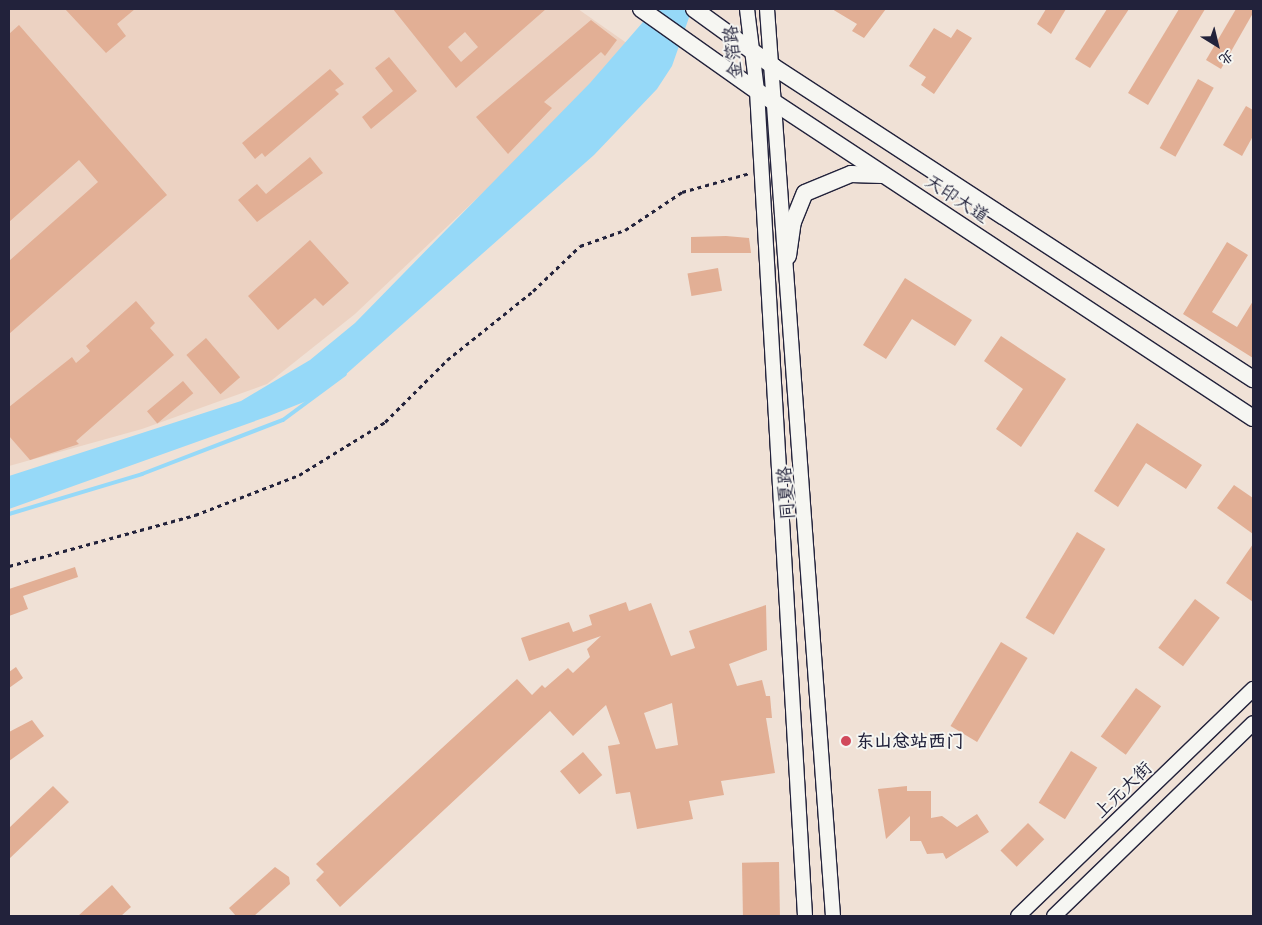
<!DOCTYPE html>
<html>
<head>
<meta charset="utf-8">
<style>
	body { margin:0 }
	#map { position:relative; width:1262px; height:925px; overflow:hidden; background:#f0e1d6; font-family:Itim,"LXGW WenKai TC",sans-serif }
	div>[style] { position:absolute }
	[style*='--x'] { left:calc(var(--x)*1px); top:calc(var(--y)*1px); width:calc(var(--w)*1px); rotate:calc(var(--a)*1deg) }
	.built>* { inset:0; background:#ecd2c2 }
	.water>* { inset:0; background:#96d9f8 }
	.stream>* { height:4px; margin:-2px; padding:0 2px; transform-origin:2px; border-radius:2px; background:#96d9f8 }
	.building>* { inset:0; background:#e2af95; transform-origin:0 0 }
	.path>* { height:2.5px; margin-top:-1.25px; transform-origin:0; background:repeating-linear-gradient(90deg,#22223b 0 4px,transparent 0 8px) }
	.roads { filter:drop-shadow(1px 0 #22223b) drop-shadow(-1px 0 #22223b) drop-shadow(0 1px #22223b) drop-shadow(0 -1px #22223b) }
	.secondary>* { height:14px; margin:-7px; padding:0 7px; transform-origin:7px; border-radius:7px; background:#f6f6f2 }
	.primary>* { height:16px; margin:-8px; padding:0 8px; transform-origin:8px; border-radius:8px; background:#f6f6f2 }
	.dots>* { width:14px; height:14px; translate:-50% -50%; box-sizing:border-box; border:2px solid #f6f6f2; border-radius:50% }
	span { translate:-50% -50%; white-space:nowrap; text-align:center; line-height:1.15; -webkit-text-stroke:4px #f6f6f2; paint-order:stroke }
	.street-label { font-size:18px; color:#22223b }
	.poi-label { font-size:18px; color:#22223b; font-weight:700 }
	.left { translate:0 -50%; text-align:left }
	.frame { position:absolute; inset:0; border:10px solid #22223b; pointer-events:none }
	.north { position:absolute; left:1192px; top:20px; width:50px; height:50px; -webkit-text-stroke:4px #f6f6f2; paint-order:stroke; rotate:144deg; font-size:14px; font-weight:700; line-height:20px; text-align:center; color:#22223b }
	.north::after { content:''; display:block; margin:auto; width:18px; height:22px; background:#22223b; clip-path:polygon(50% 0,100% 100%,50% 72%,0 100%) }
</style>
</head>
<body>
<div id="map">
	<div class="built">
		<i style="clip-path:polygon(9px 9px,578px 9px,628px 44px,512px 165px,355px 314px,267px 384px,142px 429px,9px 466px)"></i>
	</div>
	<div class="water">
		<i style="clip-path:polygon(647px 9px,692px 9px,672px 66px,657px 89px,594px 155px,344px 376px,309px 400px,269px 416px,9px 509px,9px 476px,241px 401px,310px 360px,355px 323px,590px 83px,643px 22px)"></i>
	</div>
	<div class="stream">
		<i style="--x:9;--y:514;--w:139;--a:-16.7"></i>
		<i style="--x:142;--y:474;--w:151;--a:-21"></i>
		<i style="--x:283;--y:420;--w:77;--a:-36.6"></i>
	</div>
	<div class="building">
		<i style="clip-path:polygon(65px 9px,135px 9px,117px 24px,126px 36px,106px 53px)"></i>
		<i style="clip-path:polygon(evenodd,393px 9px,546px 9px,456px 88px,393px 9px,465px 32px,478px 47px,461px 62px,448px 47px,465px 32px)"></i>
		<i style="clip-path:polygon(832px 9px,886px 9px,864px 38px,852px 31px,857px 24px)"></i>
		<i style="clip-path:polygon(1046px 9px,1066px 9px,1051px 34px,1037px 24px)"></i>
		<i style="clip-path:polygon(1107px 9px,1129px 9px,1090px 68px,1075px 59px)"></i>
		<i style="clip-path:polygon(1179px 9px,1205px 9px,1148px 105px,1128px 93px)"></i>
		<i style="clip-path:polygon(1236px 9px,1253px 9px,1253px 13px,1221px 69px,1206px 60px)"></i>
		<i style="clip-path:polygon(591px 20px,617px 40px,605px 56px,601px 52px,544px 102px,552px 108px,508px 154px,476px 117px)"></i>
		<i style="clip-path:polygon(19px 25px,167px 195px,9px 334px,9px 261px,98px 182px,79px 160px,9px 222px,9px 34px)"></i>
		<i style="clip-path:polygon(934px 28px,951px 38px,957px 29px,972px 38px,934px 94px,921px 85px,926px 77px,909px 66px)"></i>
		<i style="clip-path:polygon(389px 57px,417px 91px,371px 129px,362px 117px,393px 91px,375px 68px)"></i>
		<i style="clip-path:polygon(330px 69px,344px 84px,335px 90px,339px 94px,265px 157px,262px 153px,255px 159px,242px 143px)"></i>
		<i style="left:1198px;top:79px;width:18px;height:79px;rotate:29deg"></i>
		<i style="clip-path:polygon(1246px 106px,1253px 110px,1253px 136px,1242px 156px,1223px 145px)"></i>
		<i style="clip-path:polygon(310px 157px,323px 173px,257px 222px,238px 200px,257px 184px,266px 194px)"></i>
		<i style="clip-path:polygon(726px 236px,749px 238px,751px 253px,691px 253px,691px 237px)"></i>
		<i style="clip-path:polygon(310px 240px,349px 283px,323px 306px,315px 298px,278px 330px,248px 296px)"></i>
		<i style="clip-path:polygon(1227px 242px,1248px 255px,1212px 312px,1237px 327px,1253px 301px,1253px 358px,1183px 314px)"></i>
		<i style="left:718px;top:268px;width:23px;height:31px;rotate:80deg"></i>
		<i style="clip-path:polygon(905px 278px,972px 320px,955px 346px,912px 319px,886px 359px,863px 345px)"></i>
		<i style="clip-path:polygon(136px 301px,155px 323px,150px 328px,174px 355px,76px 441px,79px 444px,30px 460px,9px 436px,9px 407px,72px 357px,76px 363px,90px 351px,86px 346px)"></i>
		<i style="clip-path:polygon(1001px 336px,1066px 379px,1021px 447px,996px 429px,1023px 389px,984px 361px)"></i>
		<i style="left:206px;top:338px;width:52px;height:26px;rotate:49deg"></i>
		<i style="left:183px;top:381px;width:16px;height:47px;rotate:50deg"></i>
		<i style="clip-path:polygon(1137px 423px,1202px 465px,1186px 489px,1146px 463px,1118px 507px,1094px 491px)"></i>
		<i style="clip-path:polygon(1234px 485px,1253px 498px,1253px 534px,1217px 508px)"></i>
		<i style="left:1077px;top:532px;width:33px;height:100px;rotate:31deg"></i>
		<i style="clip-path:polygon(1253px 544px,1253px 602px,1226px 583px)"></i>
		<i style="clip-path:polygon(75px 567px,78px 577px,23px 596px,28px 609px,9px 616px,9px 589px)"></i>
		<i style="left:1195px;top:599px;width:31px;height:61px;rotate:37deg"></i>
		<i style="clip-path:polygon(evenodd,626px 602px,629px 611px,651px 603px,671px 656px,695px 648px,689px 631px,766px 605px,767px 650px,729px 664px,737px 686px,762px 680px,766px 696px,770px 696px,772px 718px,766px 718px,775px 773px,721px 781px,724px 795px,689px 801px,693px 819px,637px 829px,630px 792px,616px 794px,608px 746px,620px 744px,606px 705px,573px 736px,550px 711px,340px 907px,316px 880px,324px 872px,316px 864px,517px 679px,532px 695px,542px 685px,545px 688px,568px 668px,573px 673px,590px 657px,587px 649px,601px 636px,529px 661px,521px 638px,569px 622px,573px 632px,592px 625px,589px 615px,626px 602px,672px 703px,678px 745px,656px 749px,644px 713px,672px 703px)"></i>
		<i style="left:1001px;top:642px;width:31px;height:98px;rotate:31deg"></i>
		<i style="clip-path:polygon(16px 667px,23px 678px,9px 688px,9px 672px)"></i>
		<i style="left:1136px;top:688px;width:31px;height:60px;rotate:36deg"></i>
		<i style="clip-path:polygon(32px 720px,44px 736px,9px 761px,9px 732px)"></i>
		<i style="left:1071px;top:751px;width:31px;height:61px;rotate:32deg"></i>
		<i style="left:583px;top:752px;width:30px;height:30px;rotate:50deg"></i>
		<i style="clip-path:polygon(53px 786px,69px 802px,9px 859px,9px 828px)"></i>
		<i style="clip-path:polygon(907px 786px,907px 791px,931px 791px,931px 818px,942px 816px,957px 827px,977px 814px,989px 832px,946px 859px,943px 853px,927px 854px,921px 841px,910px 841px,910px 816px,886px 839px,878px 789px)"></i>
		<i style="left:1028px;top:823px;width:23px;height:39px;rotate:45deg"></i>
		<i style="left:779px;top:862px;width:54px;height:37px;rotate:89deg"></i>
		<i style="clip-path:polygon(275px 867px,289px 877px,290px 884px,254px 916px,236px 916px,229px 908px)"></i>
		<i style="clip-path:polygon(112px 885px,131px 907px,121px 916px,78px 916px)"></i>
	</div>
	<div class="path">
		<i style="--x:9;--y:566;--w:193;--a:-15.3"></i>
		<i style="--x:195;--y:515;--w:111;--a:-21"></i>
		<i style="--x:299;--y:475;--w:101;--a:-31.6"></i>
		<i style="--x:385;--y:422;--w:88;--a:-45"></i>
		<i style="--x:447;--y:360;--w:110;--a:-38.7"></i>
		<i style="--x:533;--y:291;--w:65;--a:-43.8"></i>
		<i style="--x:580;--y:246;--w:48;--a:-19.6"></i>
		<i style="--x:625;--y:230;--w:69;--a:-33.7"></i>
		<i style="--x:682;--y:192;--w:71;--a:-15.6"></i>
	</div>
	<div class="roads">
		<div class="secondary">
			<i style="--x:747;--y:9;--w:83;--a:83"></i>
			<i style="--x:757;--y:91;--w:826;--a:86.67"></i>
			<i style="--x:767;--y:9;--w:909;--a:85.84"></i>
			<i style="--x:1018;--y:916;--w:327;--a:-44"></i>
			<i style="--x:1054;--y:916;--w:277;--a:-44.1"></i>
		</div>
		<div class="primary">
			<i style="--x:641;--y:9;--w:142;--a:35.3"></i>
			<i style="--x:757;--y:91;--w:594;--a:33.4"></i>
			<i style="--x:694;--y:9;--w:99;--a:35.9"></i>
			<i style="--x:774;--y:67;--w:572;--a:33.08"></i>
			<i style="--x:788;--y:256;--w:34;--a:-82"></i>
			<i style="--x:793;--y:222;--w:31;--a:-68"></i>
			<i style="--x:805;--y:193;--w:50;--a:-22.4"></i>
			<i style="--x:851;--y:174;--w:31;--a:2"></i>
		</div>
	</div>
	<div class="dots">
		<i style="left:846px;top:741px;background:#d1495b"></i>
	</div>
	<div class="street-label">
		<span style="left:733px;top:52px;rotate:-96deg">金箔路</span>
		<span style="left:957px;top:199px;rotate:33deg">天印大道</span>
		<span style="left:786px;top:493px;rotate:-94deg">同夏路</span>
		<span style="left:1123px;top:790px;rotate:-44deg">上元大街</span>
	</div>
	<div class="poi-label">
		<span class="left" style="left:856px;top:741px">东山总站西门</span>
	</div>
	<div class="frame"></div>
	<div class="north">北</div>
</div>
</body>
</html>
